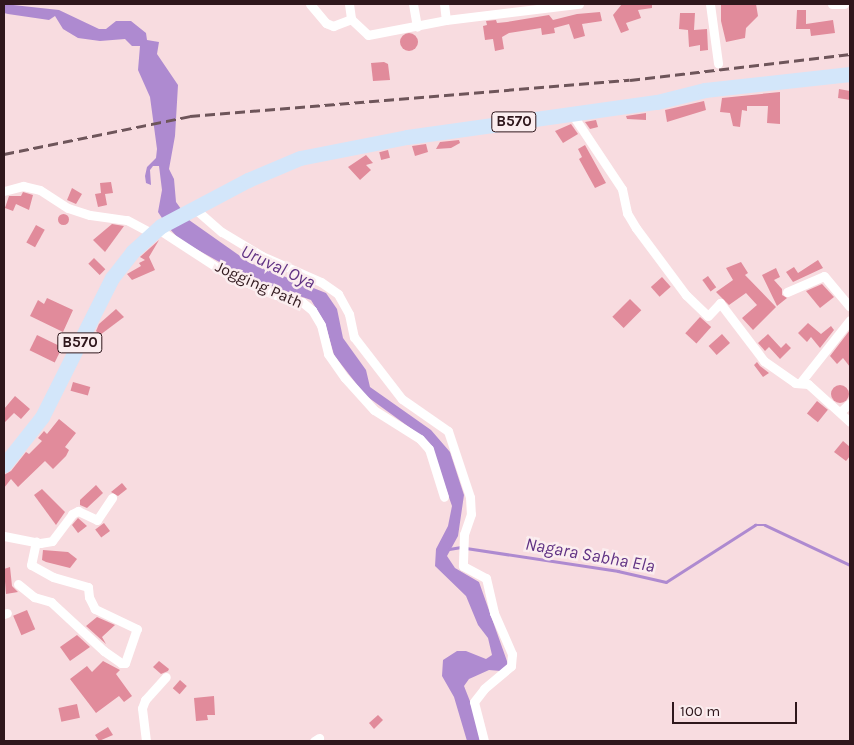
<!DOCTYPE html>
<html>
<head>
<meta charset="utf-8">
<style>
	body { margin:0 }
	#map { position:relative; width:854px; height:745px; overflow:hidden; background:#f8dce0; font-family:Karla,sans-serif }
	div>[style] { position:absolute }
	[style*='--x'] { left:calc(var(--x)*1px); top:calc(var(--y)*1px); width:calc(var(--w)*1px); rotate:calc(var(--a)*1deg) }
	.water>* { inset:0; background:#ae8ad0 }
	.stream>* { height:2.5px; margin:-1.25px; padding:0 1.25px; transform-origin:1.25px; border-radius:1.25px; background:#ae8ad0 }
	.building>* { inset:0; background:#e18b9b; transform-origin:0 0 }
	.round { border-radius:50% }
	.street>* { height:9px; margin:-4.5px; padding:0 4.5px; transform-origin:4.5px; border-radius:4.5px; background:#fff }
	.primary>* { height:15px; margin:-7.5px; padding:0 7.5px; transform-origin:7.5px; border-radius:7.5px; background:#d3e6fa }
	.rail>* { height:2.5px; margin-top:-1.25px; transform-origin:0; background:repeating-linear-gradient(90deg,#6e555a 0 10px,transparent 0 15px) }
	span { translate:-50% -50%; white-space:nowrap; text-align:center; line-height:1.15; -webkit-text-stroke:5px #fbedef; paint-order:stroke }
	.shield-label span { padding:1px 4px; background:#fbedef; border:1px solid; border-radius:4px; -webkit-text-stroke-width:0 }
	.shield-label { font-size:15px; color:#2f171c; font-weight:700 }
	.street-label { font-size:16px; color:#2f171c }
	.water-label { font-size:18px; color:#603284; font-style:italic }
	.frame { position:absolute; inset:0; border:5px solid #2f171c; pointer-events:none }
	.scale { position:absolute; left:672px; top:702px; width:125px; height:22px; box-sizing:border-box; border:2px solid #2f171c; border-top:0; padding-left:6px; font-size:15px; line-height:18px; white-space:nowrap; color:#2f171c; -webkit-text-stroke:4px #fbedef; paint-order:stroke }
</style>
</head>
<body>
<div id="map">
	<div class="water">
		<i style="clip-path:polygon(4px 4px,59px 10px,99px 29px,106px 29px,116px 21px,131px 21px,146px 33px,147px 40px,159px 42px,157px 54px,178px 85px,175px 136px,169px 169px,174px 179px,176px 202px,189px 220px,250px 263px,326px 293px,337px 309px,343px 338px,366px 370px,370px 387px,431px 430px,450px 452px,464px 495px,458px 536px,447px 556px,455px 568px,479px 582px,508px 664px,501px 671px,489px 670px,469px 679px,464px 686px,475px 714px,480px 741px,467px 741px,454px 697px,442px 676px,443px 660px,457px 651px,466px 651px,486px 659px,492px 655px,488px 638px,478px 625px,466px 596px,435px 566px,436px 549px,448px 526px,452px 506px,432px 449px,424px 438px,365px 395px,334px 355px,325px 323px,311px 300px,248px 278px,180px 240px,168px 227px,158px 212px,162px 190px,159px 166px,153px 166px,150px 170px,151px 185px,146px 183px,145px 176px,147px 167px,156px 158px,157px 149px,150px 97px,138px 70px,140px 46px,132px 46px,125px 39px,100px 41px,78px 38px,63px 29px,55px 16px,49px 20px,8px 14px,4px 13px)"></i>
	</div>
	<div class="stream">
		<i style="--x:466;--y:548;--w:154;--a:8.6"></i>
		<i style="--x:618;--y:571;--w:49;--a:12.9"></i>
		<i style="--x:666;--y:582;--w:106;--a:-32.6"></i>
		<i style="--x:755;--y:525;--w:10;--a:0"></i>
		<i style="--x:765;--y:525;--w:94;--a:25.2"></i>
		<i style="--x:449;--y:549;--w:12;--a:-9"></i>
	</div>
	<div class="building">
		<i style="clip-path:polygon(622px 4px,652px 4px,652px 8px,638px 10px,641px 18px,626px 23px,629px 30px,621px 33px,613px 15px)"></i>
		<i style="clip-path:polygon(721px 4px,756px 4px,758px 16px,746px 28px,745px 38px,726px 42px,721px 21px)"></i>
		<i style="clip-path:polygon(797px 10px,806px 10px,806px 24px,833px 20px,835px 33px,811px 36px,810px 29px,796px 29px)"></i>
		<i style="clip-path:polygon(600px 12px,602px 21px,582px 24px,585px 36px,574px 39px,569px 24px,554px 28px,555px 33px,542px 35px,541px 28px,509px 33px,502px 37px,504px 49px,495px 51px,493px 39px,485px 40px,483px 26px,487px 25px,486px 21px,496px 20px,497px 23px,507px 22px,549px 15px,553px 20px,577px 14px)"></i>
		<i style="clip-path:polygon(680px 13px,695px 13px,694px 30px,707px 29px,708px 50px,700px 51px,700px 45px,689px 47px,688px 30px,679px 29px)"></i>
		<i class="round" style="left:400px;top:33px;width:18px;height:18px"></i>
		<i style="clip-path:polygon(384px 62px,388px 64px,390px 80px,373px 81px,371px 63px)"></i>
		<i style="clip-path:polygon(839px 89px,850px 91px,850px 100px,838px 98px)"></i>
		<i style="clip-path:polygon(780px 92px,780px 124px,767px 123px,768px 106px,747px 106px,747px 111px,742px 110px,740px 127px,733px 126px,730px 113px,720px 112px,722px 98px)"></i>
		<i style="clip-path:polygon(704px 101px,706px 110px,667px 122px,665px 110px)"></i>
		<i style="clip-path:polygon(646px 113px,646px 120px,627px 119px,626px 116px)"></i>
		<i style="clip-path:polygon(596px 120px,598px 127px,590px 129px,585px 122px)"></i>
		<i style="clip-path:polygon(571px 124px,578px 134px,563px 143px,555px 131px)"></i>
		<i style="clip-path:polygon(459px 140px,460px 143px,451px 148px,436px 149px,440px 142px)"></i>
		<i style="clip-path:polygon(426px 144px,428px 152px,415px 156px,412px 146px)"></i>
		<i style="clip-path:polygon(585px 145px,606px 183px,595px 188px,579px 159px,582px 157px,578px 149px)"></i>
		<i style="left:388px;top:150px;width:8px;height:9px;rotate:76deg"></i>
		<i style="clip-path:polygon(366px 155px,373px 163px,366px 165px,371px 170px,360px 180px,348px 167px)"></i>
		<i style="clip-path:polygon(111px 182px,113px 193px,105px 194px,107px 205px,98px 207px,95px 194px,101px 193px,100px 183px)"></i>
		<i style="clip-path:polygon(72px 188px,82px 194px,76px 204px,67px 200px)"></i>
		<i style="clip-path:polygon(23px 192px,33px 195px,29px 210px,16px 204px,13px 211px,5px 208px,9px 196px,21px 196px)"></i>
		<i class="round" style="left:57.5px;top:213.5px;width:11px;height:11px"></i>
		<i style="clip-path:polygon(112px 224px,124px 226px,105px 252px,93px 240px)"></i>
		<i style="left:36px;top:225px;width:10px;height:20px;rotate:29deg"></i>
		<i style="clip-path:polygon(159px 240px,149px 257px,155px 270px,132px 280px,127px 274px,141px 266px,139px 263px,145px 260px,140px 257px)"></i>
		<i style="left:94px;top:258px;width:16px;height:8px;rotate:45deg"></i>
		<i style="clip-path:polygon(818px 260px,823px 268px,793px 282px,786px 272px,794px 267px,798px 273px)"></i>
		<i style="clip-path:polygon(741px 262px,748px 273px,745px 275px,776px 307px,753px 330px,742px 318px,757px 305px,746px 293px,729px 305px,716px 292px,733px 280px,726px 268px)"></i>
		<i style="clip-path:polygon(776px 268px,780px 277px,774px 280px,782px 289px,782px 295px,787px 298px,777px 306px,762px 275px)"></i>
		<i style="left:708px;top:276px;width:14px;height:7px;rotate:54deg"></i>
		<i style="left:662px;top:277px;width:13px;height:15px;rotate:48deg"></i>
		<i style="clip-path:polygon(822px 284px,834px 297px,820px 308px,806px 291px)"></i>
		<i style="clip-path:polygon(47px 298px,73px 310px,63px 332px,30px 316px,38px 300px,44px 304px)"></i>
		<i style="left:630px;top:299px;width:16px;height:25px;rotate:45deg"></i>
		<i style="clip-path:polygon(116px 309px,124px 317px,100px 335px,96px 331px,99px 324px)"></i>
		<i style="left:700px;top:317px;width:15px;height:22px;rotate:42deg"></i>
		<i style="clip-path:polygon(808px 323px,821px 334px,831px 326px,834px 330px,820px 348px,811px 337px,807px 342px,798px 333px)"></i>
		<i style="clip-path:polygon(850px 330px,850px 367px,843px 358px,837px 364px,830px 356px)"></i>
		<i style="left:722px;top:334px;width:12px;height:18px;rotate:48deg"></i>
		<i style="clip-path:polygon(768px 334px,781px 348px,786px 343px,791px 348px,780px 359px,769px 347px,765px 351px,758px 343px)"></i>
		<i style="left:37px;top:335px;width:28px;height:17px;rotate:26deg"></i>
		<i style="clip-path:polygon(757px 362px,760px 366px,769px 373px,763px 377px,754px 365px)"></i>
		<i style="left:73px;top:382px;width:18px;height:9px;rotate:16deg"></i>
		<i class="round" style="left:831px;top:385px;width:18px;height:18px"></i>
		<i style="clip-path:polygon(15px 396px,30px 409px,21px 419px,14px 413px,4px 423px,4px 409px)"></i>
		<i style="left:817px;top:401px;width:14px;height:16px;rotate:39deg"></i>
		<i style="clip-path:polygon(59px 419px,76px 433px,65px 447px,69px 450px,66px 456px,53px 469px,45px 461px,18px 487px,11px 479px,4px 488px,4px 475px,11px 471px,26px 452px,29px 454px,42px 441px,38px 438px,44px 431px,47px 434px)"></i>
		<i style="clip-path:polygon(843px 441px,850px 447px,850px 456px,846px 461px,834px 452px)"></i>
		<i style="clip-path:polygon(122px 483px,127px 489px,118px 496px,111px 492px)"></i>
		<i style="clip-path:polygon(96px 485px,103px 493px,87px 508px,80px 505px,80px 500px)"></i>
		<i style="clip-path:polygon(42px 489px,65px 512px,56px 525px,34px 495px)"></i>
		<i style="clip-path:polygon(78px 518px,87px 526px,78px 533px,72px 525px)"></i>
		<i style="left:104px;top:523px;width:10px;height:11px;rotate:53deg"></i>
		<i style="clip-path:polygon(43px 550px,68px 552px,77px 559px,70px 568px,46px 562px,42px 560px)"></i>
		<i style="clip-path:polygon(10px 567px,12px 586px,18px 592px,6px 594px,4px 569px)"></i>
		<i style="left:27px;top:610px;width:21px;height:15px;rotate:67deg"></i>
		<i style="clip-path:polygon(97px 617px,115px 625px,102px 637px,106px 644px,86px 626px)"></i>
		<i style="clip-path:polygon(77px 635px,90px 647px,70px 661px,60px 647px)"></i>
		<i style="clip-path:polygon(103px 661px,120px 670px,116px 674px,132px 696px,124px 702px,119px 696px,96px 713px,70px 679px,87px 666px,92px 672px)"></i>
		<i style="clip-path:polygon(159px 661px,169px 669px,168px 671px,161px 674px,153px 667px)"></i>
		<i style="left:180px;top:680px;width:9px;height:11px;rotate:41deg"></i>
		<i style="clip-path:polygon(214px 696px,215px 715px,207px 715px,208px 720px,196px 721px,194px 698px)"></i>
		<i style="left:77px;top:704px;width:14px;height:19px;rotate:78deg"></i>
		<i style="clip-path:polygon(378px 715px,383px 720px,374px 729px,369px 723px)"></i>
		<i style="clip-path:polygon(108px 727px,113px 735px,99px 741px,95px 735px)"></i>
	</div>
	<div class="street">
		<i style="--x:310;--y:4;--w:25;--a:50"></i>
		<i style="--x:326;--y:23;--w:8;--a:23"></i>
		<i style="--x:333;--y:26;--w:19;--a:-21"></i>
		<i style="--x:351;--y:19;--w:23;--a:43"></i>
		<i style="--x:368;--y:35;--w:79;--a:-10.9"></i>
		<i style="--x:446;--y:20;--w:134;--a:-6.9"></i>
		<i style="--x:349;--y:4;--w:15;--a:82"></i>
		<i style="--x:413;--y:4;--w:23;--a:80"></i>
		<i style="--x:444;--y:4;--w:16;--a:83"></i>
		<i style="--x:710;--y:4;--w:60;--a:82.3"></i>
		<i style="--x:832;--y:4;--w:12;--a:0"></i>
		<i style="--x:572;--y:114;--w:90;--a:56.3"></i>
		<i style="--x:622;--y:189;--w:25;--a:78"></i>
		<i style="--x:627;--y:213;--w:17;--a:59"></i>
		<i style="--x:636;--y:228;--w:84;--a:53.3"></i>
		<i style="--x:686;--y:295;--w:30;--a:44"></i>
		<i style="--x:708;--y:316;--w:18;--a:-47"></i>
		<i style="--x:720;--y:303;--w:73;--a:52.8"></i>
		<i style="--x:764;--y:361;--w:38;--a:35"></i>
		<i style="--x:795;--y:383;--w:13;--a:4"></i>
		<i style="--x:808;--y:384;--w:57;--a:42.1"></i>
		<i style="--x:4;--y:191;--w:20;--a:-15"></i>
		<i style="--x:23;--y:186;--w:17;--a:13"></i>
		<i style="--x:40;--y:190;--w:33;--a:33"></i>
		<i style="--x:68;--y:208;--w:23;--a:18"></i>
		<i style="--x:90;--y:215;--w:37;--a:8"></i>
		<i style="--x:127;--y:220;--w:27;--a:28"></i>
		<i style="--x:194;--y:208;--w:37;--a:41"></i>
		<i style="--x:222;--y:232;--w:47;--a:31"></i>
		<i style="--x:262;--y:256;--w:64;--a:23.8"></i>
		<i style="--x:321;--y:282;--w:21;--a:35"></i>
		<i style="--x:338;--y:294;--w:23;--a:61"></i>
		<i style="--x:349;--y:314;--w:24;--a:78"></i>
		<i style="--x:354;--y:337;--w:78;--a:52.3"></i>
		<i style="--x:402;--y:399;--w:56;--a:34.8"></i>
		<i style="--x:448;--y:431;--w:70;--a:71.6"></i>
		<i style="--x:470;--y:497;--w:17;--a:87"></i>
		<i style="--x:471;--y:514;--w:21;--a:109"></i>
		<i style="--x:464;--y:534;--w:32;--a:92"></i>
		<i style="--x:463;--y:566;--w:26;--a:28"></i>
		<i style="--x:486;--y:578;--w:36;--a:77"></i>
		<i style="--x:494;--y:613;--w:45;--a:66.3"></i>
		<i style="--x:512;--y:654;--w:12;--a:95"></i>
		<i style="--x:511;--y:666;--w:35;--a:140"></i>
		<i style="--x:484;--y:689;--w:16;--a:128"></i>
		<i style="--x:474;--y:702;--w:40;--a:75.6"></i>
		<i style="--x:158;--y:229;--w:82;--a:33.1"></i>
		<i style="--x:227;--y:274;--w:53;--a:23.2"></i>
		<i style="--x:276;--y:295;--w:27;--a:15"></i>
		<i style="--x:302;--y:302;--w:13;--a:39"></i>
		<i style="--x:312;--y:310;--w:17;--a:59"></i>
		<i style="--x:321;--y:325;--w:30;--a:76"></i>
		<i style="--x:328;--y:354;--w:29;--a:55"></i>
		<i style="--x:345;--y:378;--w:43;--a:47.8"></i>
		<i style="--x:374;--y:410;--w:54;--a:32.2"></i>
		<i style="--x:420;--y:439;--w:13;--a:48"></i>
		<i style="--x:429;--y:449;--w:50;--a:72.6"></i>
		<i style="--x:787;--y:292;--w:40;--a:-23.4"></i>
		<i style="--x:824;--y:276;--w:40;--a:50"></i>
		<i style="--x:800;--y:383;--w:80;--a:-51.6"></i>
		<i style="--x:840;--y:412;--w:13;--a:-42"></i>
		<i style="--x:4;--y:536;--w:37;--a:11"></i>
		<i style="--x:40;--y:543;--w:12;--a:-9"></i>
		<i style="--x:52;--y:541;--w:34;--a:-53"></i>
		<i style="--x:72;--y:514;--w:7;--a:-27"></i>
		<i style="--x:78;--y:511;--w:21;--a:25"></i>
		<i style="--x:97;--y:520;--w:27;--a:-56"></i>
		<i style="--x:18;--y:584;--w:21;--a:39"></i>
		<i style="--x:34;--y:597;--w:18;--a:16"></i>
		<i style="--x:51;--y:602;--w:72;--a:42.8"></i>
		<i style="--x:104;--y:651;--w:21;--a:35"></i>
		<i style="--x:121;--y:663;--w:4;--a:0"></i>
		<i style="--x:125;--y:663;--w:36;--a:-71"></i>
		<i style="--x:137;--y:629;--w:47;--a:-154.5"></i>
		<i style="--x:95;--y:609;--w:13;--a:-117"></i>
		<i style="--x:89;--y:597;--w:10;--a:-96"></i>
		<i style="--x:88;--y:587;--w:36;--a:-164"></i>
		<i style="--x:53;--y:577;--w:25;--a:-151"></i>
		<i style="--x:31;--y:565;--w:24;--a:-78"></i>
		<i style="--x:4;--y:614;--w:3;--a:-18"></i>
		<i style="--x:146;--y:741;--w:33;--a:-97"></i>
		<i style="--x:142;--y:708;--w:9;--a:-69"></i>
		<i style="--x:145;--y:700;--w:31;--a:-48"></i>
		<i style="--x:314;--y:741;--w:6;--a:-31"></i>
	</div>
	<div class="primary">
		<i style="--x:4;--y:465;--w:61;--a:-51.6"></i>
		<i style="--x:42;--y:417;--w:156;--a:-63.3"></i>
		<i style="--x:112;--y:278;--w:33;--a:-52"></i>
		<i style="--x:132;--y:252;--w:39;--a:-42"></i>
		<i style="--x:161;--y:226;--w:98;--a:-27.9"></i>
		<i style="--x:248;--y:180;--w:56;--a:-22.9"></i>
		<i style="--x:300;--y:158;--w:109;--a:-11.1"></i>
		<i style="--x:407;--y:137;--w:252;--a:-8"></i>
		<i style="--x:657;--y:102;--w:49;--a:-14"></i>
		<i style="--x:705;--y:90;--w:146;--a:-6.3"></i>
	</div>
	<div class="rail">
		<i style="--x:4;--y:154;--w:190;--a:-11.5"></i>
		<i style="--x:190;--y:116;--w:441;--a:-4.7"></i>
		<i style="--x:630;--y:80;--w:222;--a:-6.7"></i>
	</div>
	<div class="shield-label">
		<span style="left:514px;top:122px">B570</span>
		<span style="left:80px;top:343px">B570</span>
	</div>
	<div class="street-label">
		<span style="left:259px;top:285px;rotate:24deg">Jogging Path</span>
	</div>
	<div class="water-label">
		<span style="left:278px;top:267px;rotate:25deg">Uruval Oya</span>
		<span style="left:590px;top:555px;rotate:10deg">Nagara Sabha Ela</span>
	</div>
	<div class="frame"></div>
	<div class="scale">100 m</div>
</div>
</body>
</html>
